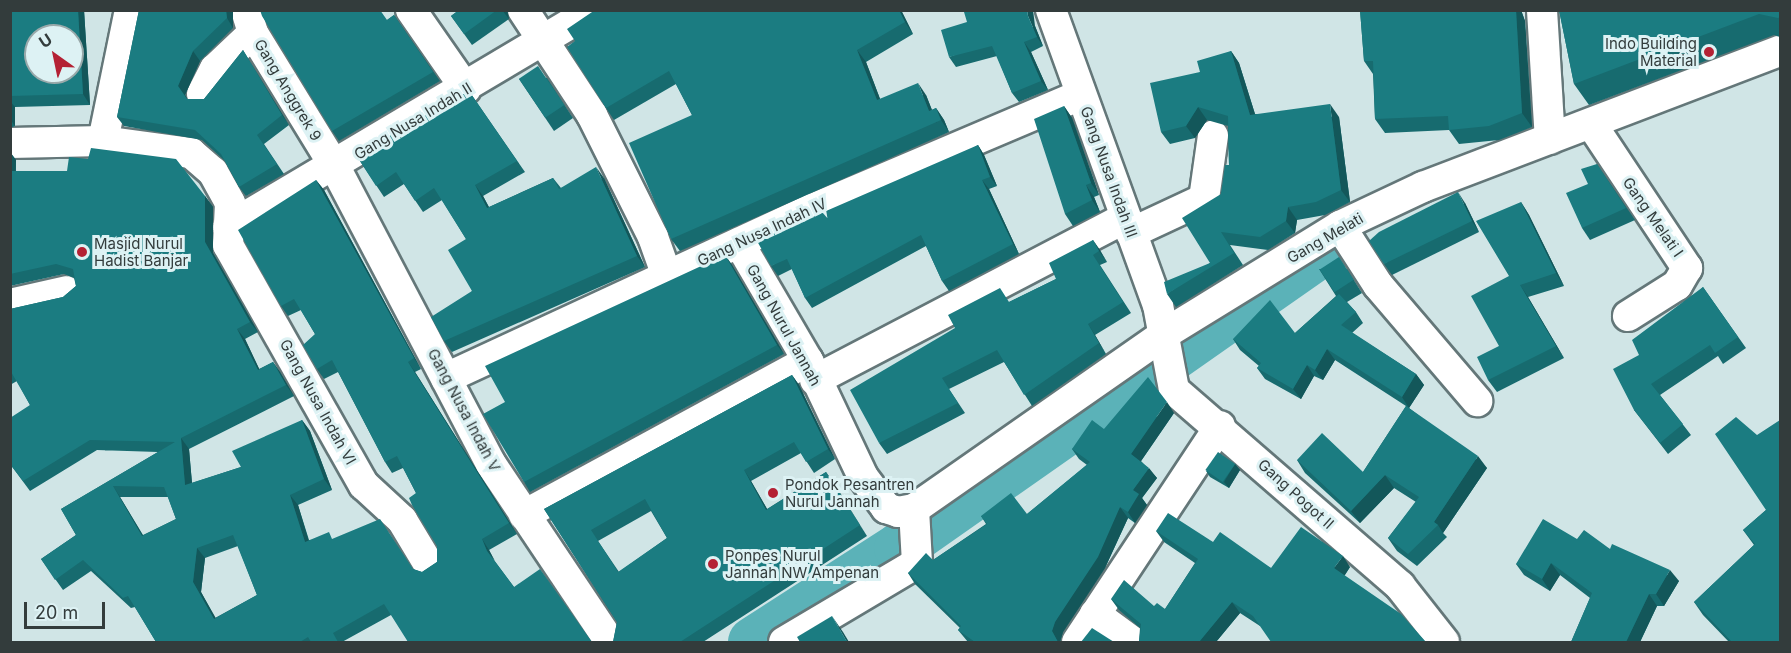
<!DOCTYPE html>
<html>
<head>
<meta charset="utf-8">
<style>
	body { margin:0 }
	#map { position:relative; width:1791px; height:653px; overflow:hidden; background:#d0e5e6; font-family:Inter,sans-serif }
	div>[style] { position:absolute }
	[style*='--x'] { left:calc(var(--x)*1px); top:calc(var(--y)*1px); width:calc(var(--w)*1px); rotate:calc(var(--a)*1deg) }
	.river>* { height:50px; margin:-25px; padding:0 25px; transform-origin:25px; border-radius:25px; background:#5bb2b8 }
	.roads { filter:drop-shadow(2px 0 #647779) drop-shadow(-2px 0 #647779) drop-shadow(0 2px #647779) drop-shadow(0 -2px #647779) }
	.street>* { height:30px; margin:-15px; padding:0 15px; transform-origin:15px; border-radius:15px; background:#fff }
	.wall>* { inset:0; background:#176b6f }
	.shaded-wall>* { inset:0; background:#13575a }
	.building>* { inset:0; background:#1b7c81; transform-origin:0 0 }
	.dots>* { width:16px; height:16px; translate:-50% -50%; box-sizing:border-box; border:3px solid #ddf2f4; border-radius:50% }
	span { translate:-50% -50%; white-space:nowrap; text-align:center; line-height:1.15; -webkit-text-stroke:6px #ddf2f4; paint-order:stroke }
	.poi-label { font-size:15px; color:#333c3c }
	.right { translate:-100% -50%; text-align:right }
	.left { translate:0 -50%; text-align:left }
	.street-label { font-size:15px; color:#333c3c }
	.frame { position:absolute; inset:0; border:12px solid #333c3c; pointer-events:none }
	.north { position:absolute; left:24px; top:24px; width:60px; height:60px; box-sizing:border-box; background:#ddf2f4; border:2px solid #99a9aa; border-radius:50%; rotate:327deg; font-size:16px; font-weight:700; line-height:24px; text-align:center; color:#333c3c }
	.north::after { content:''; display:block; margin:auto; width:21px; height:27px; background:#b42134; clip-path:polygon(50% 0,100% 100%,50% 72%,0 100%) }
	.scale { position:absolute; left:24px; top:602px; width:81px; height:27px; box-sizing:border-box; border:3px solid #333c3c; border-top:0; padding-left:8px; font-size:18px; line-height:21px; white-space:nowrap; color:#333c3c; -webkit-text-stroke:4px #ddf2f4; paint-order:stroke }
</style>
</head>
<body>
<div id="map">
	<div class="river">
		<i style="--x:753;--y:642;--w:174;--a:-32.8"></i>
		<i style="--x:899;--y:548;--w:540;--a:-35.04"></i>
	</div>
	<div class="roads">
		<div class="street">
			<i style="--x:246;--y:10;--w:24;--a:73"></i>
			<i style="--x:253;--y:33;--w:157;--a:58.5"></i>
			<i style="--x:335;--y:167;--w:335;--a:62.3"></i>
			<i style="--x:491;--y:464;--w:214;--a:56.2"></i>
			<i style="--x:411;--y:10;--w:96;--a:55.2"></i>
			<i style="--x:523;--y:10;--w:126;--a:56.7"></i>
			<i style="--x:592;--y:115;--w:136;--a:63.4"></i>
			<i style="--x:653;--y:237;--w:41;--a:70.3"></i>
			<i style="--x:1051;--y:10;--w:314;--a:70.1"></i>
			<i style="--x:1158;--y:305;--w:86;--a:79.3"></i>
			<i style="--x:1174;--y:390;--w:299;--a:40.9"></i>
			<i style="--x:1400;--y:586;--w:71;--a:51.8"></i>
			<i style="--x:1542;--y:10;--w:129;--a:86.5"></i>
			<i style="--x:202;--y:94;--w:28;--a:-63"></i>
			<i style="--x:215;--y:69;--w:52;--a:-43.5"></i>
			<i style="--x:1592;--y:125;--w:172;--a:56.4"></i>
			<i style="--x:1687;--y:268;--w:20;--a:120"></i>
			<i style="--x:1677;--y:285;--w:58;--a:147.7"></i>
			<i style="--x:103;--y:141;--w:89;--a:7.8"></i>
			<i style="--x:191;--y:153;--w:29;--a:41"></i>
			<i style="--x:213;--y:172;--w:35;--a:61"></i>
			<i style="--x:230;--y:203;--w:42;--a:92.7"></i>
			<i style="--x:228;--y:245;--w:276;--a:60.5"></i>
			<i style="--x:364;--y:485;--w:52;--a:42.6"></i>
			<i style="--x:402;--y:520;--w:52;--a:59"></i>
			<i style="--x:10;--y:143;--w:93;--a:-1.2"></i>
			<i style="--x:103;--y:141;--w:134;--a:-78.4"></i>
			<i style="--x:1340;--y:226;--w:70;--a:57.2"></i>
			<i style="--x:1378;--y:285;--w:153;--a:49.5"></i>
			<i style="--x:228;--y:227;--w:425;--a:-30.7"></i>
			<i style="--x:1131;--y:233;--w:81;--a:-25"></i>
			<i style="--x:1204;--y:199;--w:64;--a:-81.9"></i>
			<i style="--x:739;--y:243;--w:137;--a:59.7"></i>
			<i style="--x:808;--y:361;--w:128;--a:64.6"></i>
			<i style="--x:863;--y:477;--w:39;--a:53"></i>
			<i style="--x:886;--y:508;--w:13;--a:18"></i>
			<i style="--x:898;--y:512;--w:16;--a:-11"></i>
			<i style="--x:914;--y:509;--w:307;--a:-34.9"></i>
			<i style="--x:1166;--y:333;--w:204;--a:-31.6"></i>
			<i style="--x:1340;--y:226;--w:92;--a:-25.2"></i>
			<i style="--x:1423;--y:187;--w:382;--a:-20.9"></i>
			<i style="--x:10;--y:304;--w:58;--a:-12.8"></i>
			<i style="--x:446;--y:378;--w:403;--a:-24.8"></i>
			<i style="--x:812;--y:209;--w:292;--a:-23"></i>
			<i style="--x:815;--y:380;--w:350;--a:-27.6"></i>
			<i style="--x:524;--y:515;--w:323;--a:-28.5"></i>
			<i style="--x:1095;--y:614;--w:47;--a:36.4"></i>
			<i style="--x:784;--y:642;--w:155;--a:-30.7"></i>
			<i style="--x:917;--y:563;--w:54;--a:-93.2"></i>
			<i style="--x:1077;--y:642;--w:259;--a:-56.5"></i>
		</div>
	</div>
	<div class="wall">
		<i style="clip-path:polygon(10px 10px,84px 10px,90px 105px,15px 107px,15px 126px,10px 128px)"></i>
		<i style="clip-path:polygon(139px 10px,233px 10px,233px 28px,200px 61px,185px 95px,187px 99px,204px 99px,243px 50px,289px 125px,264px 144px,284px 174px,246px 196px,239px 187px,225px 161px,202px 140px,124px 126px,117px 117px)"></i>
		<i style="clip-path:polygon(459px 10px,507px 10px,509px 19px,472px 45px,451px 16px)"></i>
		<i style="clip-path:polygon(595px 10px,901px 10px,913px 34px,866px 62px,880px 99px,926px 95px,932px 110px,936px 108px,944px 120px,949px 132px,680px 251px,671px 239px,692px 115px,676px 84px,614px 120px,606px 108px,575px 41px)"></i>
		<i style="clip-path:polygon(1360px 10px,1521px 10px,1525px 21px,1532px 127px,1499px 140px,1459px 144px,1449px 130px,1385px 133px,1375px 119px,1373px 74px,1364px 61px)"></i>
		<i style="clip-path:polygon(1559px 10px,1780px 10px,1780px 37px,1774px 35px,1589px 105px,1574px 84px)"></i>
		<i style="clip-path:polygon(394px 15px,440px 81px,339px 141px,332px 131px,387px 20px)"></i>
		<i style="clip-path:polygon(1035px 26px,1043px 46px,1031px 52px,1048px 90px,1019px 102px,1012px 93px,997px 56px,956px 67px,949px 57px)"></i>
		<i style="clip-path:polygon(1231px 51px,1239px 63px,1255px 114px,1339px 117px,1350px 202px,1325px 215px,1297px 220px,1295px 233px,1268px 250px,1230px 245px,1243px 265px,1176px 307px,1167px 294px,1210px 263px,1221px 194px,1229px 165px,1228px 126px,1207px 120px,1195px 138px,1170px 144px,1161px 132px,1200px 72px)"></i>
		<i style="clip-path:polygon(547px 78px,573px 118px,554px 131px,519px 79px)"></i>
		<i style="clip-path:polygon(469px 91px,525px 172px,483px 196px,489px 207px,553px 178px,561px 188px,604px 178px,645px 267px,452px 352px,444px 341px,472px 291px,466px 239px,442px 200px,423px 212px,404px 184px,384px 197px,356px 155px)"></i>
		<i style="clip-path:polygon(1064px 106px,1072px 118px,1099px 195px,1094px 197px,1100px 212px,1073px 226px,1065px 214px)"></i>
		<i style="clip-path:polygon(978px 145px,984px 155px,997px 186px,989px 189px,1019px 254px,949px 291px,942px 281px,926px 246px,812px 308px,805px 298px,792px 269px,778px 276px,771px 266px)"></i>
		<i style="clip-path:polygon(evenodd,10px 152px,16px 160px,16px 171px,205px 196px,213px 207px,213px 253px,258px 332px,245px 339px,259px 369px,273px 362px,280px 372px,294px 396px,189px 449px,192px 483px,241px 467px,302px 420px,310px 431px,332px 490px,298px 505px,309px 540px,334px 539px,413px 569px,422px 572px,437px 562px,437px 546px,416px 493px,403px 468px,392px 473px,385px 462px,338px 372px,324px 379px,317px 369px,315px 334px,301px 310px,288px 316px,281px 306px,316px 180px,324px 190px,421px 369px,415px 372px,517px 534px,489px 550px,494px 560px,514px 587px,592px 642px,391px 615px,342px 642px,156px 642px,135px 607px,131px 608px,91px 571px,63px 590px,41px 559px,76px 535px,61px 509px,158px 452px,97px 450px,30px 491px,10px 464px,30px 405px,17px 381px,10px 385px,10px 309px,63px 297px,76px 286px,74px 278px,64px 274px,10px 286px,10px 152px,120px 497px,168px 497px,176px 519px,143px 535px,120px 497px,10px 152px,238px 546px,257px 595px,215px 618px,201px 592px,205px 558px,238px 546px)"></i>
		<i style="clip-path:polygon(1597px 164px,1635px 220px,1590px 240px,1582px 228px,1588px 184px)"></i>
		<i style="clip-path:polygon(1521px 202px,1529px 215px,1564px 286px,1528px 297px,1564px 358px,1497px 392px,1488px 380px,1499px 346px)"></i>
		<i style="clip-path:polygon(1465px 203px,1479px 232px,1392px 275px,1384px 264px)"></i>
		<i style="clip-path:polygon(1093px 240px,1107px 262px,1100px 265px,1131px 313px,1095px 335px,1106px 354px,1032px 406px,1004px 362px,949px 389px,965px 413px,887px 454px,879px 443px,1009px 302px,1056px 279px)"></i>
		<i style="clip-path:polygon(725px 255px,732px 265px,784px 354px,530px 492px,524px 482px,505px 402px)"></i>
		<i style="clip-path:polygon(1319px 269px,1347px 269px,1362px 293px,1347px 302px,1356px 312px,1363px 323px,1352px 333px,1416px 374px,1424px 385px,1409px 408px,1487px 468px,1443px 533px,1447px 537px,1417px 566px,1397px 551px,1388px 538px,1416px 502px,1394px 488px,1360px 523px,1305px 473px,1297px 460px,1363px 472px,1406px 406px,1335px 360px,1323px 380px,1314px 376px,1301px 399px,1265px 379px,1257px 368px,1259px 366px,1240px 350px,1233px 339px,1295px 333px,1336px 296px)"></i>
		<i style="clip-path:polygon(1703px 287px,1746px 348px,1723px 364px,1718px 356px,1660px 395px,1691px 435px,1668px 454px,1634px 410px,1639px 355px)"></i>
		<i style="clip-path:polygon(evenodd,792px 375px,799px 385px,835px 459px,814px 473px,801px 453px,751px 481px,767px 509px,826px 472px,867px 536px,703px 642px,613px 642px,617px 622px,544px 509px,792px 375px,651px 511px,667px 538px,619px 572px,598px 541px,651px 511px)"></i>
		<i style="clip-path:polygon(1174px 413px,1141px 461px,1157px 478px,1142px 498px,1147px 505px,1135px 523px,1128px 518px,1105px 568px,1063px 632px,1060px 642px,968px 642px,958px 630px,960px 628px,915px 584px,908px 573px,933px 560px,986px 524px,981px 516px,1027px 514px,1087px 465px,1079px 459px,1072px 449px,1104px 429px)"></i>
		<i style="clip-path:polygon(1235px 464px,1240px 470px,1229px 488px,1210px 477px,1206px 471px)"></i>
		<i style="clip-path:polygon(1766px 510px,1780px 642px,1729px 642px,1703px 615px,1694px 602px,1754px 545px,1743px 530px)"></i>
		<i style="clip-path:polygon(1156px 531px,1213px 542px,1271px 568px,1350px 567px,1345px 575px,1260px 626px,1240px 613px,1216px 642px,1137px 642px,1139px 642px,1140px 628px,1119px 610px,1111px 599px,1165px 609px,1195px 563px,1164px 542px)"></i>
		<i style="clip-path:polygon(1577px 539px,1610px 549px,1679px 581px,1664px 606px,1657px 606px,1640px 642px,1571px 642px,1590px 598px,1560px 575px,1550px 591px,1524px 575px,1516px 564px)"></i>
	</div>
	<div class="shaded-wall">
		<i style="clip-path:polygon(78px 10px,84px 10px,90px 105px,83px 94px)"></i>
		<i style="clip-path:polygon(226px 10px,233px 10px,233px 28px,227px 18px)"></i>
		<i style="clip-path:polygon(502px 10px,507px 10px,509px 19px)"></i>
		<i style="clip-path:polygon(899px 10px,901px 10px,913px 34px,905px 22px)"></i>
		<i style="clip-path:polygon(1027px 10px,1033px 10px,1035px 26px,1043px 46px,1037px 37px,1028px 16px)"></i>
		<i style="clip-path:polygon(1516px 10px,1521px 10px,1525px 21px,1532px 127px,1522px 113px)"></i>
		<i style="clip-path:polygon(1024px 42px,1031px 52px,1048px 90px,1041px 81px)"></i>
		<i style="clip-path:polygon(243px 50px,249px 60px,289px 125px,282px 115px)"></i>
		<i style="clip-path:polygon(857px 50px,866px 62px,885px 112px,877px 100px)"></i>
		<i style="clip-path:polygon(193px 51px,200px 61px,185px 95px,194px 109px,178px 86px)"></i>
		<i style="clip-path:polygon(1231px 51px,1239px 63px,1259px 127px,1250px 115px)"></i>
		<i style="clip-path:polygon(918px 83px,926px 95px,937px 123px,929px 111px)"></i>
		<i style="clip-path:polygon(10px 101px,15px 107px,15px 126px,10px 119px)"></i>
		<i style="clip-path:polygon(1330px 104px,1339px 117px,1350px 202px,1341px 190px)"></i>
		<i style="clip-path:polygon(1064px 106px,1072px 118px,1099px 195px,1091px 183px)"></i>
		<i style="clip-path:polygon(1198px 107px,1207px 120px,1195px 138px,1186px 126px)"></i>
		<i style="clip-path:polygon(936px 108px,944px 120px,949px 132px,941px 120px)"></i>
		<i style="clip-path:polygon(978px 145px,984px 155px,997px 186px,990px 177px)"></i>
		<i style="clip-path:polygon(10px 152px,16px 160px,15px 182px,10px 175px)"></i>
		<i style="clip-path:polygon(596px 167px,604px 178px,645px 267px,637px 256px)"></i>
		<i style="clip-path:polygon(316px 180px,324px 190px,421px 369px,414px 358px)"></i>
		<i style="clip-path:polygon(982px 180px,989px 189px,1019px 254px,1013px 244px)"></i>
		<i style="clip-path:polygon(475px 185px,483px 196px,495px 219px,487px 208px)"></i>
		<i style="clip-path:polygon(1086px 185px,1094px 197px,1100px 212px,1092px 200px)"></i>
		<i style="clip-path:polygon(1458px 192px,1465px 203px,1479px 232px,1472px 221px)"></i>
		<i style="clip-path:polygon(205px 196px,213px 207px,213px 253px,258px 332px,250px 322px,205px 242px)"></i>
		<i style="clip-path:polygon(1521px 202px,1529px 215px,1564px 286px,1556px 273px)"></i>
		<i style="clip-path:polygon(1288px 207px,1297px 220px,1295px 233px,1286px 221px)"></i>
		<i style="clip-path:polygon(1093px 240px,1100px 250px,1107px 262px,1099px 251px)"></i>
		<i style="clip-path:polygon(725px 255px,732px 265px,784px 354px,777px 345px)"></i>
		<i style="clip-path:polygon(1520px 285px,1528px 297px,1564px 358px,1556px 346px)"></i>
		<i style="clip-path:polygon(1088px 324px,1095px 335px,1106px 354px,1099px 343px)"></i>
		<i style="clip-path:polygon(237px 329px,245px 339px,265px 381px,258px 370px)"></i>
		<i style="clip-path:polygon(1327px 349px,1335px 360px,1323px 380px,1315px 370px)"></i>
		<i style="clip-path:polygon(273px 362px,280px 372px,294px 396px,286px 385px)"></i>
		<i style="clip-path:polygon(408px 362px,415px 372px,517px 534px,509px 523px)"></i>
		<i style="clip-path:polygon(1307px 365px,1314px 376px,1301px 399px,1293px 389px)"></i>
		<i style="clip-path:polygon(1416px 374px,1424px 385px,1409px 408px,1402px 397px)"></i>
		<i style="clip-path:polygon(792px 375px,799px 385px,835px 459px,828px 449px)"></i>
		<i style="clip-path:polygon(1167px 402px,1174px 413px,1139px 464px,1131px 454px)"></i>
		<i style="clip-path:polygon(302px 420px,310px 431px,332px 490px,324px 479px)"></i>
		<i style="clip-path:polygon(181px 438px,189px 449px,193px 495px,185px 485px)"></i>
		<i style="clip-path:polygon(1478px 456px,1487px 468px,1443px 533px,1438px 525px,1434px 522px)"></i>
		<i style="clip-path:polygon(1235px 464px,1240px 470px,1229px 488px,1224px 482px)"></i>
		<i style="clip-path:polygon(1149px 468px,1157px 478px,1142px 498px,1147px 505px,1135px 523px,1128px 512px,1133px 490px)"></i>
		<i style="clip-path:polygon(744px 470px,751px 481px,774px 521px,766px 510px)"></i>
		<i style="clip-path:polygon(826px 472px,834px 483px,867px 536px,860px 525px)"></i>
		<i style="clip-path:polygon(1385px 475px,1394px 488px,1360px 523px,1351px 511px)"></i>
		<i style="clip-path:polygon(113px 486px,120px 497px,149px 546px,142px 536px)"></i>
		<i style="clip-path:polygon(290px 495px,298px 505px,312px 552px,305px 542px)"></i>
		<i style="clip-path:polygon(1120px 507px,1128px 518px,1105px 568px,1063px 632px,1060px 642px,1058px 642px,1052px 631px,1055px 622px)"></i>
		<i style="clip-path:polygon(482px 539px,489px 550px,495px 561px,487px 551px)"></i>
		<i style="clip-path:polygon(197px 548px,205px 558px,201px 592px,222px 629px,214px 619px,193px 582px)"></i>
		<i style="clip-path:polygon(1343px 556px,1350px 567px,1342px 579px,1334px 568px)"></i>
		<i style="clip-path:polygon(1551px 563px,1560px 575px,1550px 591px,1542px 579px)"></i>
		<i style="clip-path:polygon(1670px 570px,1679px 581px,1664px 606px,1656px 594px)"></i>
		<i style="clip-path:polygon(1649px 594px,1657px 606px,1640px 642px,1626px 642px)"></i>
		<i style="clip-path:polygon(1232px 602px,1240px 613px,1216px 642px,1199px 642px)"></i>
		<i style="clip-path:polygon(832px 616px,843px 632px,849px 642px,847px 642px)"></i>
	</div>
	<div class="building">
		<i style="clip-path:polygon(evenodd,10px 10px,78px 10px,83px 94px,10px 96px,10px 10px,36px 36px,72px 36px,72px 72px,36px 72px,36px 36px)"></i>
		<i style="clip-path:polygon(139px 10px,226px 10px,227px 18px,193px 51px,178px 86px,187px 99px,204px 99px,243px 50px,282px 115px,257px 135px,277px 164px,239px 187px,221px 154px,195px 130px,117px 117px)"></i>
		<i style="clip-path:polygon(260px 10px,380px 10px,387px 20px,394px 15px,433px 72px,332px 131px,262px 16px)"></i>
		<i style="clip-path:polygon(459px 10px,497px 10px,464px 34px,451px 16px)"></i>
		<i style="clip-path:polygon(595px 10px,899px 10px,905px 22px,857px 50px,877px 100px,918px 83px,929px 111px,936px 108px,941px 120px,671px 239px,629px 143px,692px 115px,669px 71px,606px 108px,567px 47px,575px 41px,567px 29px)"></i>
		<i style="clip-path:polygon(970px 10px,1027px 10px,1028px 16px,1037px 37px,1024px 42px,1041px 81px,1012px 93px,992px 46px,949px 57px,941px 30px,967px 22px,964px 12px)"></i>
		<i style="clip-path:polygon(1360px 10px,1516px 10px,1522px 113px,1489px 126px,1449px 130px,1448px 116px,1375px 119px,1373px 61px,1364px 61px)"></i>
		<i style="clip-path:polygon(1559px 10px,1780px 10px,1780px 17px,1778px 18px,1759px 14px,1574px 84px)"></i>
		<i style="clip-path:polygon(1231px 51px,1250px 115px,1330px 104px,1341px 190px,1316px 202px,1288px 207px,1286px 221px,1260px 237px,1221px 232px,1234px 253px,1167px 294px,1164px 282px,1210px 263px,1182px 218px,1221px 194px,1225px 165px,1229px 165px,1228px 116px,1198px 107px,1186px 126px,1161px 132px,1150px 83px,1200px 72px,1197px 61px)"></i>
		<i style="left:538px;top:66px;width:47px;height:23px;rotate:56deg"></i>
		<i style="clip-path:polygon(469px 91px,517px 161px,475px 185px,487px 208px,553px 178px,559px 189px,596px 167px,637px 256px,444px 341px,431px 317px,472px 291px,448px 250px,466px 239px,434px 188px,415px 201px,396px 172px,376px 186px,356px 155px)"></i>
		<i style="clip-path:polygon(1064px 106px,1091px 183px,1086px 185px,1092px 200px,1065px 214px,1034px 119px)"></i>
		<i style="clip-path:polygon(978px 145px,990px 177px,982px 180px,1013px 244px,942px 281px,921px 235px,805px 298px,787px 259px,771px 266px,757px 241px)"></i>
		<i style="clip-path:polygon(evenodd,91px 148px,176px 159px,205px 196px,205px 242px,250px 322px,237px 329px,258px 370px,273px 362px,286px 385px,181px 438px,185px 485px,241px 467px,232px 451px,302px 420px,324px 479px,290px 495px,305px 542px,329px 532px,332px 539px,380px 519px,413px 569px,422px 572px,437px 562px,437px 546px,412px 505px,409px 498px,416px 493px,397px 456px,385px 462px,332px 360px,317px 369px,303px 345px,315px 334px,294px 299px,281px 306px,238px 230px,316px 180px,414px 358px,408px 362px,509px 523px,482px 539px,487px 551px,514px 587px,540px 569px,592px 642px,408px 642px,384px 604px,333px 633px,338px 642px,311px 642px,308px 637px,300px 642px,156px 642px,128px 596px,123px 598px,83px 560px,55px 580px,41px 559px,76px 535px,61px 509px,175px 442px,90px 440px,23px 481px,10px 464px,10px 418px,30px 405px,10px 370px,10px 309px,63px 297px,76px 286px,73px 269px,56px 264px,10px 274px,10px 171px,67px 171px,69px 157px,88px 159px,91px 148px,113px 486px,164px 487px,176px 519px,142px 536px,113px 486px,91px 148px,233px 535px,257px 595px,214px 619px,193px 582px,197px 548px,233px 535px)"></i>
		<i style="clip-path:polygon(1597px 164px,1626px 208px,1582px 228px,1566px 193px,1588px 184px,1581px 169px)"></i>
		<i style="clip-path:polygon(1458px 192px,1472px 221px,1384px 264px,1369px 241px,1379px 232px)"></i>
		<i style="clip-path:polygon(1521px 202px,1556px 273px,1520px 285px,1556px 346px,1488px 380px,1477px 357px,1499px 346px,1471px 296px,1509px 276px,1476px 221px)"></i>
		<i style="clip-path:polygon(1093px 240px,1099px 251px,1093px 255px,1123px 302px,1088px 324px,1099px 343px,1024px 395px,997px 350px,942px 378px,958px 403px,879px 443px,850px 390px,955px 328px,948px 315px,1000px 288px,1009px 302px,1056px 279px,1049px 263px)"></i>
		<i style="clip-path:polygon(725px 255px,777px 345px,524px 482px,483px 414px,505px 402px,485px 366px)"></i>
		<i style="left:1339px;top:257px;width:27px;height:23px;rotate:57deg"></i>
		<i style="clip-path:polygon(1703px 287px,1738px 337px,1715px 353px,1710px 345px,1651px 384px,1683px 424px,1660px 443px,1634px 410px,1613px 369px,1639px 355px,1632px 340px)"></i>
		<i style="clip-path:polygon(1339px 294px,1356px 312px,1341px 325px,1416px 374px,1402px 397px,1327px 349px,1315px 370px,1307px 365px,1293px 389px,1257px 368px,1261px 363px,1233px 339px,1270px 300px,1295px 333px)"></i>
		<i style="clip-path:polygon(evenodd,792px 375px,828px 449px,806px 462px,794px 442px,744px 470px,766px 510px,826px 472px,860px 525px,680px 642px,613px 642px,617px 622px,544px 509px,792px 375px,645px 499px,667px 538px,618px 572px,591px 530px,645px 499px)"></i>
		<i style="clip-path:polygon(1148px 377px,1167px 402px,1131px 454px,1149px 468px,1133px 490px,1139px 494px,1128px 512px,1120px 507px,1098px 557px,1055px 622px,1052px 631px,1058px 642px,975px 642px,958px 630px,961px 626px,908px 573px,926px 553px,933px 560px,987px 524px,981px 516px,1011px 493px,1027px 514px,1090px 462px,1072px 449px,1092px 420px,1104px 429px)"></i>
		<i style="clip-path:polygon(1406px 406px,1478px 456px,1434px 522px,1438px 525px,1408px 554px,1388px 538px,1419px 497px,1385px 475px,1351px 511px,1297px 460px,1322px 433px,1363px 472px)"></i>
		<i style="clip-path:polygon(1736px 417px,1757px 435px,1780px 420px,1780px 642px,1732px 642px,1694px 602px,1755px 544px,1743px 530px,1766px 510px,1715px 434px)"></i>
		<i style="left:1218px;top:452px;width:21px;height:22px;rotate:35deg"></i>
		<i style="clip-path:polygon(1168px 513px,1213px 542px,1220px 532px,1271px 568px,1301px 527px,1343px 556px,1334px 568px,1401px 614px,1426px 642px,1271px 642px,1253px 616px,1232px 602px,1199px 642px,1137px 642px,1139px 642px,1141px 624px,1111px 599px,1124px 580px,1154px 606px,1157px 603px,1165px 609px,1198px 559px,1156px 531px)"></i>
		<i style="clip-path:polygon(1543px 519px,1577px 539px,1584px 530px,1610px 549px,1612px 544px,1670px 570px,1656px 594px,1649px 594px,1626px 642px,1571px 642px,1592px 593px,1551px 563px,1542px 579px,1516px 564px)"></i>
		<i style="clip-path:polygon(832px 616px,847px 642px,800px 642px,797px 637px)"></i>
		<i style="clip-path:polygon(1092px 628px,1114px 642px,1081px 642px)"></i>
	</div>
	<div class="dots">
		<i style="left:1709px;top:52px;background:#b42134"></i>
		<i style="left:82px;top:252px;background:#b42134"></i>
		<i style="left:773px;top:493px;background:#b42134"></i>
		<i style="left:713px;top:564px;background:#b42134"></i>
	</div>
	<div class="poi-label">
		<span class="right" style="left:1697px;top:52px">Indo Building<br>Material</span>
		<span class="left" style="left:94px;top:252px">Masjid Nurul<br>Hadist Banjar</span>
		<span class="left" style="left:785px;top:493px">Pondok Pesantren<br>Nurul Jannah</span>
		<span class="left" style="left:725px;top:564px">Ponpes Nurul<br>Jannah NW Ampenan</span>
	</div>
	<div class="street-label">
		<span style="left:288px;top:90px;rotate:59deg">Gang Anggrek 9</span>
		<span style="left:413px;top:121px;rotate:-31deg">Gang Nusa Indah II</span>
		<span style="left:1109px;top:172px;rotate:70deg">Gang Nusa Indah III</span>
		<span style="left:1653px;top:217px;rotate:55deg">Gang Melati I</span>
		<span style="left:762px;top:232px;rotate:-25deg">Gang Nusa Indah IV</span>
		<span style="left:1325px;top:238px;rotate:-30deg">Gang Melati</span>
		<span style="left:784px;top:325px;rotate:61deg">Gang Nurul Jannah</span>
		<span style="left:318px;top:402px;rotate:61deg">Gang Nusa Indah VI</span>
		<span style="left:464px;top:410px;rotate:62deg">Gang Nusa Indah V</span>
		<span style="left:1296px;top:494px;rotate:42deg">Gang Pogot II</span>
	</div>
	<div class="frame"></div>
	<div class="north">U</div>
	<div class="scale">20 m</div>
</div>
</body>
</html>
